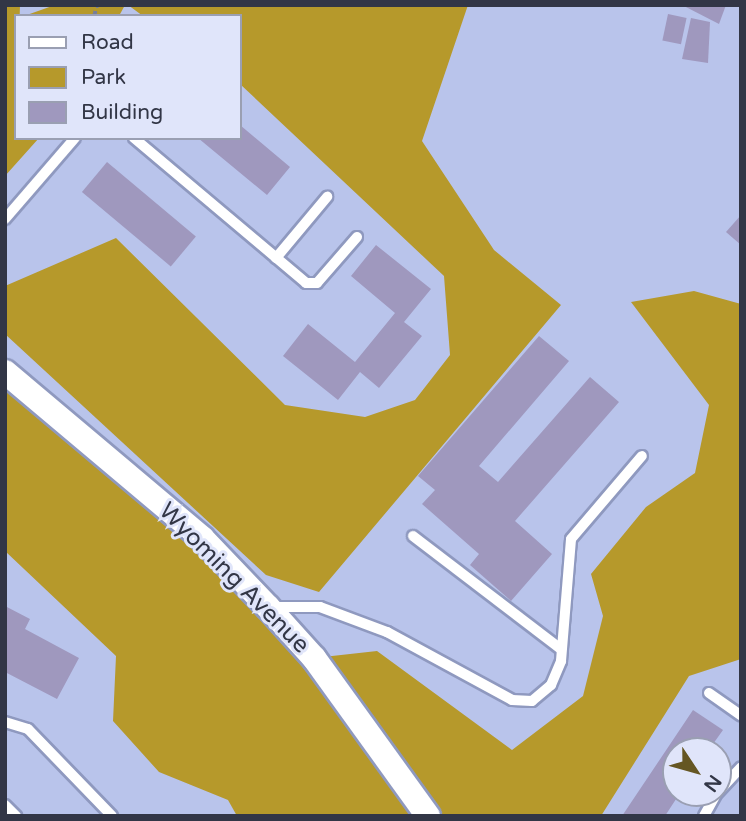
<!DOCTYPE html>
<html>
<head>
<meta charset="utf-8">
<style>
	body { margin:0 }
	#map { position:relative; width:746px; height:821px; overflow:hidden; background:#b9c4eb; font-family:"Varela Round",sans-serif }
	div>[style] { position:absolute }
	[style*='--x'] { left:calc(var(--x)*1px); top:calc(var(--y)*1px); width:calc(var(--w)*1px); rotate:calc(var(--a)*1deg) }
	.green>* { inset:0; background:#b6992b }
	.building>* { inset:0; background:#9f98be; transform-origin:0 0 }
	.path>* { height:3.5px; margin-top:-1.75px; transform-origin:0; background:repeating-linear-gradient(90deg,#777e9a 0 5px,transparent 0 8.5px) }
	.roads { filter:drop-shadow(2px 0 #8f99bf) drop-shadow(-2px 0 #8f99bf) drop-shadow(0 2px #8f99bf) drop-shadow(0 -2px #8f99bf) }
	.service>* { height:10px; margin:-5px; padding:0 5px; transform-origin:5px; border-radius:5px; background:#fff }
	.tertiary>* { height:24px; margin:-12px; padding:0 12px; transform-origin:12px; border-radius:12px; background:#fff }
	span { translate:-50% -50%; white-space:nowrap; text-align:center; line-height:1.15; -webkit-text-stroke:6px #e0e5fa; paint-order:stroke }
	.street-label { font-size:24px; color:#323646 }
	.frame { position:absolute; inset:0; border:7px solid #323646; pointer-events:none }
	.legend { position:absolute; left:14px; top:14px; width:228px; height:126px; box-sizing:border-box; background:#e0e5fa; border:2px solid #9a9fb2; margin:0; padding:9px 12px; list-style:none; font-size:21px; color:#323646 }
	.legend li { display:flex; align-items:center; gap:14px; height:35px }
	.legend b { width:35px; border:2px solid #9a9fb2 }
	.north { position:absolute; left:662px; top:737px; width:70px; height:70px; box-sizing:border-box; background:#e0e5fa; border:2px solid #9a9fb2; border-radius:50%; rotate:126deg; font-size:19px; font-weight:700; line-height:28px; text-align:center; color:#323646 }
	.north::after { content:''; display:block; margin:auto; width:24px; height:32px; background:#655623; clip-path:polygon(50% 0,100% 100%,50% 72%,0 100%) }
</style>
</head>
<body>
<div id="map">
	<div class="green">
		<i style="clip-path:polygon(5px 5px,20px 5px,16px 138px,39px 138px,5px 176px)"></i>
		<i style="clip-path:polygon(55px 5px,125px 5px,119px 16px,24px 16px)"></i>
		<i style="clip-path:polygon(128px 5px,468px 5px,422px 141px,494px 250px,561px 305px,319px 592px,266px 575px,5px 334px,5px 286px,116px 238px,285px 405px,365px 417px,415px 400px,450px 355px,444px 276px,240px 84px,240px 16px,143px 16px)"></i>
		<i style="clip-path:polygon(694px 291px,741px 304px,741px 659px,689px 676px,601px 816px,237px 816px,228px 800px,159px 772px,113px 721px,116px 656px,5px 551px,5px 372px,314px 658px,377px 651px,512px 750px,583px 696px,603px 616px,591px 574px,646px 507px,695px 473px,709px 405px,631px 302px)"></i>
	</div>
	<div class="building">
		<i style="clip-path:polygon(682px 5px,726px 5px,719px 24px)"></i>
		<i style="left:668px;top:14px;width:19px;height:27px;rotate:12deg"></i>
		<i style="clip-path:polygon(691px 18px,710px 22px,708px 63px,682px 59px)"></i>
		<i style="clip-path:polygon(240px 125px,290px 167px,267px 195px,198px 138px,240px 138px)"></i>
		<i style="left:107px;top:162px;width:116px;height:39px;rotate:40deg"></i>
		<i style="clip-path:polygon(741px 215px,741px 245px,726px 232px)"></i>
		<i style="clip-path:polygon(376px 245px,431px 289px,404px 322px,422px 336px,379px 388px,360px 372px,338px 400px,283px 356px,308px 324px,355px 362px,395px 313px,351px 276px)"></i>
		<i style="clip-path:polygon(539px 336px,569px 361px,479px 466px,498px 482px,590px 377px,619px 402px,515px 521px,552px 554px,511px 601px,470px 565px,479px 554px,422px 504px,435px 490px,418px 476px)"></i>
		<i style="clip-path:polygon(5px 606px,30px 619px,25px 629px,79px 658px,57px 699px,5px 672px)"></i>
		<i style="clip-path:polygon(693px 710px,723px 730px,708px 751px,676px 751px,680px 793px,665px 816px,622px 816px)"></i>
	</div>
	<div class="path">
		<i style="--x:94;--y:16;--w:11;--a:-75"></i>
	</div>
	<div class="roads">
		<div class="service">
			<i style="--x:134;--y:138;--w:225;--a:40.1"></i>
			<i style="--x:306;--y:283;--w:11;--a:0"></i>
			<i style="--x:317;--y:283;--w:61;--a:-49"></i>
			<i style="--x:5;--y:219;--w:107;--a:-49.2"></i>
			<i style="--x:276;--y:258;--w:80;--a:-50.1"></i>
			<i style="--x:413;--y:536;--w:186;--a:37.4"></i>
			<i style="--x:272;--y:607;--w:48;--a:0"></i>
			<i style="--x:320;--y:607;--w:72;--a:20.5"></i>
			<i style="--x:387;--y:632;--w:142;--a:28.5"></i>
			<i style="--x:512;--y:700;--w:20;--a:3"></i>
			<i style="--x:532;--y:701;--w:25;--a:-40"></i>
			<i style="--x:551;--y:685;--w:26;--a:-67"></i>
			<i style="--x:561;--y:661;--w:122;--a:-85.3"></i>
			<i style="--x:571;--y:539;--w:109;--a:-49.5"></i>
			<i style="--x:709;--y:693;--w:39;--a:35"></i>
			<i style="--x:5;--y:722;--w:24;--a:17"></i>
			<i style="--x:28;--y:729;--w:121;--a:46"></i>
			<i style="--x:718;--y:792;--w:34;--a:-47"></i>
			<i style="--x:5;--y:805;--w:16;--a:45"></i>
			<i style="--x:704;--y:816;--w:26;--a:-61"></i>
		</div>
		<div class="tertiary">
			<i style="--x:5;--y:372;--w:258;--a:40.1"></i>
			<i style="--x:202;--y:538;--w:95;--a:46.3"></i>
			<i style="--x:268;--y:607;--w:69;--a:48"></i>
			<i style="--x:314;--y:658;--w:195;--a:54.2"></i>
		</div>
	</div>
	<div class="street-label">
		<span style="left:234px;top:578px;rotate:45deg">Wyoming Avenue</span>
	</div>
	<div class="frame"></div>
	<ul class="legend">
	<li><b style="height:9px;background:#fff"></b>Road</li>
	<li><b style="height:19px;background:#b6992b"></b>Park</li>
	<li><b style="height:19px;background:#9f98be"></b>Building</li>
	</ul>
	<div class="north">N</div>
</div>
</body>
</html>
